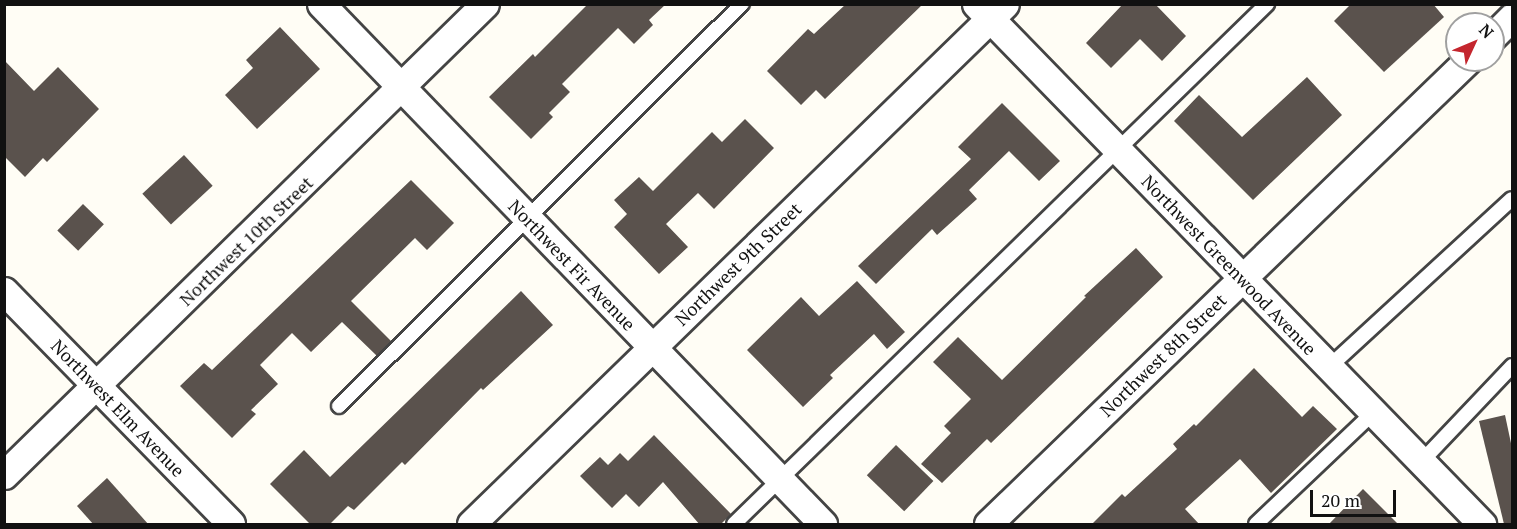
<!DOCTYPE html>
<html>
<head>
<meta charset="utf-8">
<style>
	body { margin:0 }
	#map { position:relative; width:1517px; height:529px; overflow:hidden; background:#fffdf5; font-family:"PT Serif",serif }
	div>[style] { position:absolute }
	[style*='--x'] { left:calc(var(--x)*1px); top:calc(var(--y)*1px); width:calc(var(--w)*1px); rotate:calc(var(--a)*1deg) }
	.building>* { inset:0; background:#5a524d; transform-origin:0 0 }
	.roads { filter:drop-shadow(2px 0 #444) drop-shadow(-2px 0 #444) drop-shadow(0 2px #444) drop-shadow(0 -2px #444) }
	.service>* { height:14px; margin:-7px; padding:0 7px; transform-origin:7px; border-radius:7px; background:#fff }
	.minor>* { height:27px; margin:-13.5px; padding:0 13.5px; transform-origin:13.5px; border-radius:13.5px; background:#fff }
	span { translate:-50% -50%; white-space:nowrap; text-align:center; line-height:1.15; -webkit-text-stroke:6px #fff; paint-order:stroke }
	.street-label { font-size:18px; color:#111 }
	.frame { position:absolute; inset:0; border:6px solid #111; pointer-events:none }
	.north { position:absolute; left:1445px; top:12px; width:60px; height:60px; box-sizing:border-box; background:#fff; border:2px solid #a0a0a0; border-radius:50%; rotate:46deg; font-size:16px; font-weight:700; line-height:24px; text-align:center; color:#111 }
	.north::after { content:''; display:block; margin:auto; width:21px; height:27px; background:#c4262e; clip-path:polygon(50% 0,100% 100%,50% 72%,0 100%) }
	.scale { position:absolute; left:1310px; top:490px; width:86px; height:27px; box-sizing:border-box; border:3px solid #111; border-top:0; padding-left:8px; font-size:18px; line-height:21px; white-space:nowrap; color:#111; -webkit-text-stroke:4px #fff; paint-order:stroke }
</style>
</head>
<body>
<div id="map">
	<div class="building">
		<i style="clip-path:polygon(588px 4px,666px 4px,649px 20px,653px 25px,634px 44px,618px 28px,562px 84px,570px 92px,549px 113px,553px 117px,531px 139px,489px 97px,533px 54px,535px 57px)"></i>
		<i style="clip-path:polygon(846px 4px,923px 4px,825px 99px,816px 90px,801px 105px,767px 71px,808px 29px,814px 34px)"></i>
		<i style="clip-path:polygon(1123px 4px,1155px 4px,1186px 36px,1162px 61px,1140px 39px,1111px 68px,1086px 43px)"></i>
		<i style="clip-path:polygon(1351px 4px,1433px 4px,1444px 17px,1384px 72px,1334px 21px)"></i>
		<i style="clip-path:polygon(280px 27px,320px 69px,257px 129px,225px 95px,253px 68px,246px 60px)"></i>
		<i style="clip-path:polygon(4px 60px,34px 91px,58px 67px,99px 109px,47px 162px,43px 158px,25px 177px,4px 156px)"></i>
		<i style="clip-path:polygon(1307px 77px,1342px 115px,1253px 200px,1174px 121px,1199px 95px,1242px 137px)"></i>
		<i style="clip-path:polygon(1002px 103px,1060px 161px,1039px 181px,1009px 151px,969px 190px,977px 199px,937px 235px,932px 229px,876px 284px,858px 266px,971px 159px,958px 147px)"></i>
		<i style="clip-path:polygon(745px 119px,774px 148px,714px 209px,698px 193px,666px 224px,688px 247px,659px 274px,614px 227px,627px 214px,614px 200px,639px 177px,653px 191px,712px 132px,722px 142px)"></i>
		<i style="left:184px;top:155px;width:42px;height:57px;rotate:47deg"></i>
		<i style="clip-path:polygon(411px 180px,454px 223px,427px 250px,415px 238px,351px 301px,391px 341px,377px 356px,342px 322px,311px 352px,292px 333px,260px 365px,278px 384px,251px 410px,256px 414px,232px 438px,180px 386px,204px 363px,212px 370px)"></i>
		<i style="left:83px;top:204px;width:29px;height:37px;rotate:44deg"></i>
		<i style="clip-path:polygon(1136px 248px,1163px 277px,991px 443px,987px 439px,942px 483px,921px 464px,951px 433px,944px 426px,971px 399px,933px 362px,958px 337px,1002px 380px,1086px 297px,1084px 296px)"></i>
		<i style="clip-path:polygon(857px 281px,905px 332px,887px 349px,874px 334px,830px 375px,833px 378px,803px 407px,747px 350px,801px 297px,819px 316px)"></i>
		<i style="clip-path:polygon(521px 291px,553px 325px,483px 390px,481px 388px,405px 465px,402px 462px,354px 510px,348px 506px,329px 525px,311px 525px,270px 484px,304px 450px,330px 477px)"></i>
		<i style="clip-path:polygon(1254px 368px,1302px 417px,1313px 406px,1337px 429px,1271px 493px,1240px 459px,1185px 509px,1200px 525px,1091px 525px,1122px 494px,1125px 497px,1177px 449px,1173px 444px,1194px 424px,1196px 426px)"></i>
		<i style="clip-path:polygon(1505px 415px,1512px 448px,1512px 523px,1504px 524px,1479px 421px)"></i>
		<i style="clip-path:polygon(654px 435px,731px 514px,720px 525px,700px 525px,663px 482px,639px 507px,626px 494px,612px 508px,580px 476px,600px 457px,608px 465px,620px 453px,628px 461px)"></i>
		<i style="left:896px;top:445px;width:52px;height:42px;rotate:44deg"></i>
		<i style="clip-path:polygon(107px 478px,149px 525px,94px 525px,77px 506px)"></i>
		<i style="clip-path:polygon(1363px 489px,1399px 525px,1328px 525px)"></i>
	</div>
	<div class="roads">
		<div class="service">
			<i style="--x:1329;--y:367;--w:248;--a:-42.6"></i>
			<i style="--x:339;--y:406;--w:569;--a:-44.93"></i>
			<i style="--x:1422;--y:461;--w:131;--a:-46.5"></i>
			<i style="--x:734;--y:524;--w:745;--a:-44.29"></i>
			<i style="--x:1256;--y:524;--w:161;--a:-43.5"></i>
		</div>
		<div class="minor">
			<i style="--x:321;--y:4;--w:723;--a:46.01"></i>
			<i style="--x:976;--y:4;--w:726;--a:45.78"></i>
			<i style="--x:1493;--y:36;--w:27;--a:-45"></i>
			<i style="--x:4;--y:291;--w:325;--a:45.7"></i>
			<i style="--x:4;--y:475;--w:673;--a:-44.4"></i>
			<i style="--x:471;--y:524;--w:745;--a:-44.24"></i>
			<i style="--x:988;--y:524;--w:668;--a:-44.03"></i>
		</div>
	</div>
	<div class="street-label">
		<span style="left:246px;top:241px;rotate:-44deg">Northwest 10th Street</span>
		<span style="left:738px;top:264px;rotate:-44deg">Northwest 9th Street</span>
		<span style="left:572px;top:265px;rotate:46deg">Northwest Fir Avenue</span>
		<span style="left:1229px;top:265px;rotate:46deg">Northwest Greenwood Avenue</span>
		<span style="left:1163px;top:355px;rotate:-44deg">Northwest 8th Street</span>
		<span style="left:118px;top:408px;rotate:46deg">Northwest Elm Avenue</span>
	</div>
	<div class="frame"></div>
	<div class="north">N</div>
	<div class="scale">20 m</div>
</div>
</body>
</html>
